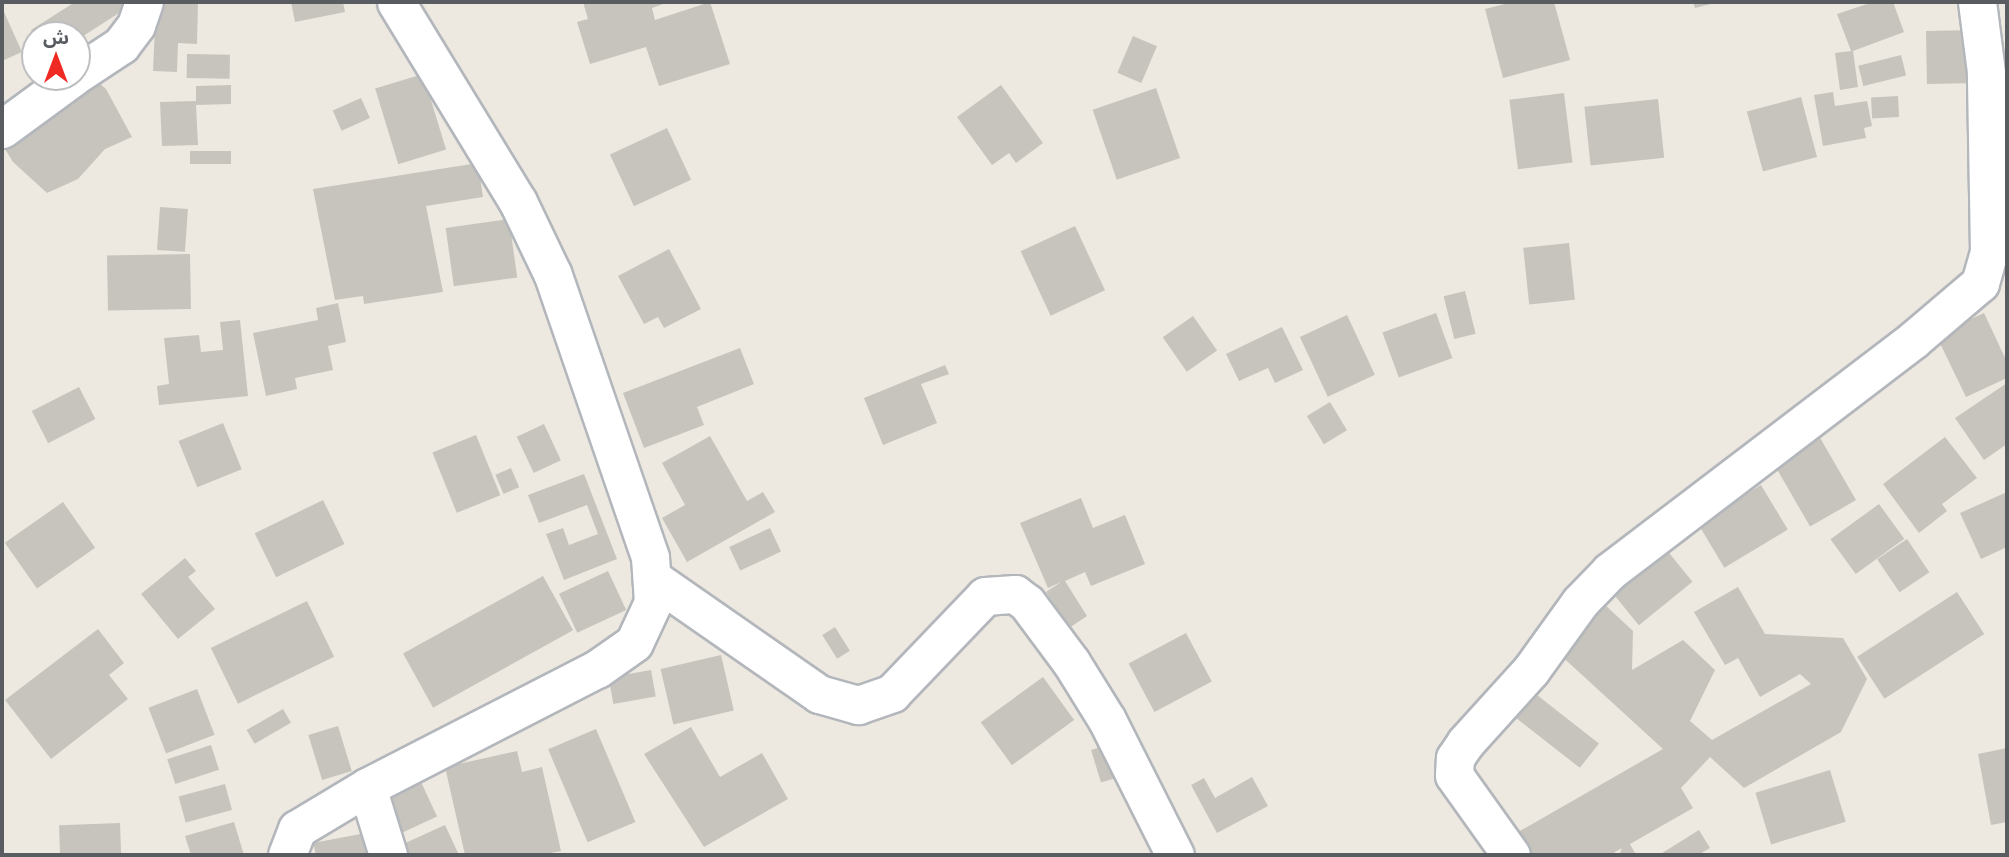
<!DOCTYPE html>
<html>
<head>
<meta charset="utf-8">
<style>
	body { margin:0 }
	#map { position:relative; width:2009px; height:857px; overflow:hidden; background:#ede9e0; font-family:Manrope,"Noto Sans Arabic",sans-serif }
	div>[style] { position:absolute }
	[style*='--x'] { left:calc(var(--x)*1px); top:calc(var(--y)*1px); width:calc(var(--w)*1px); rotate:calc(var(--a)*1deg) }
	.building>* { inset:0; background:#c7c4bd; transform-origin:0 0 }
	.roads { filter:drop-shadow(2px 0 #b3b7bc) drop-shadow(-2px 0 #b3b7bc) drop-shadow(0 2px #b3b7bc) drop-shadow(0 -2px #b3b7bc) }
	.minor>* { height:37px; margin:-18.5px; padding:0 18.5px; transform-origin:18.5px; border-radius:18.5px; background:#fff }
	span { translate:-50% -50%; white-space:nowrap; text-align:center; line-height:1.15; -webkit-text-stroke:6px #fff; paint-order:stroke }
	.frame { position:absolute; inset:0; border:4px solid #595d62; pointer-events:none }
	.north { position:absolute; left:21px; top:21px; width:70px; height:70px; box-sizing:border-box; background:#fff; border:2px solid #bdbec0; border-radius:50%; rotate:0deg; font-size:19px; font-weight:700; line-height:28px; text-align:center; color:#595d62 }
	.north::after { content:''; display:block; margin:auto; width:24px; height:32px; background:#ef2a23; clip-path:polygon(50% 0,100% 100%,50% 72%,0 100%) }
</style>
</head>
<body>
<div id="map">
	<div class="building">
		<i style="clip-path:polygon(75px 2px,132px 2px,133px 4px,77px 40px,77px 35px,34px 35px,31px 30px)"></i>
		<i style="clip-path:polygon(156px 2px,198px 2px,197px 44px,178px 43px,177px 72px,153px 71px)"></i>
		<i style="clip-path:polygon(291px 2px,343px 2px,345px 12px,295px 22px)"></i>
		<i style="clip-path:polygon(583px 2px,669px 2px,652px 8px,655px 20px,710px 2px,730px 64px,659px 86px,646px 47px,590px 64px,577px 22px,588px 19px)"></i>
		<i style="clip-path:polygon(1513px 2px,1554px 2px,1570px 60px,1503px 78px,1485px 9px)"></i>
		<i style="clip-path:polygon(1693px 2px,1715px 2px,1715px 3px,1695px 8px)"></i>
		<i style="clip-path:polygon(1873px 2px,1893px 2px,1904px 32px,1853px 51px,1858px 87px,1840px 90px,1835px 53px,1851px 51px,1837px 14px)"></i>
		<i style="clip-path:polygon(4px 12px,22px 52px,2px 61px,2px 13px)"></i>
		<i style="left:1977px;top:30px;width:53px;height:51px;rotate:89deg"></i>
		<i style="left:1133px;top:36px;width:26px;height:40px;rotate:23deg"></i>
		<i style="left:187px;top:54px;width:43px;height:24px;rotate:1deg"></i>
		<i style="left:1901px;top:55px;width:21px;height:44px;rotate:76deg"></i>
		<i style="clip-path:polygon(84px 70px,106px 89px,132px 137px,105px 149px,78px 179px,47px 193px,13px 162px,2px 144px)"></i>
		<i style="left:423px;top:74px;width:79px;height:50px;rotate:73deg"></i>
		<i style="clip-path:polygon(231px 85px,231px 104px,196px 105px,198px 145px,162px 146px,160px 102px,196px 101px,196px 86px)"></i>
		<i style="clip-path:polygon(1001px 85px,1043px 143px,1016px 163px,1009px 153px,992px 165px,957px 117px)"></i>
		<i style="left:1156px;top:88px;width:74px;height:67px;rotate:71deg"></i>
		<i style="clip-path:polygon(1833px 92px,1835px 106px,1867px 101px,1872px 126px,1864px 128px,1866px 138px,1823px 146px,1814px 95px)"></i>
		<i style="left:1564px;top:93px;width:70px;height:55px;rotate:83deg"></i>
		<i style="left:1898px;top:96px;width:21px;height:27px;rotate:87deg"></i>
		<i style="left:1801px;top:97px;width:62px;height:56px;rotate:75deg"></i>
		<i style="left:361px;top:98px;width:22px;height:31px;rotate:66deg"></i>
		<i style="left:1658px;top:99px;width:59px;height:74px;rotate:84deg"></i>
		<i style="left:667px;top:128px;width:57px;height:63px;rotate:65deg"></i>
		<i style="left:231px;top:151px;width:13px;height:41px;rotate:90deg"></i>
		<i style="clip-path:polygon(478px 163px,483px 197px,426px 206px,443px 292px,364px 304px,363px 296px,335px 300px,313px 189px)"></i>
		<i style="left:160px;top:207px;width:28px;height:43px;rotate:4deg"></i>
		<i style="left:509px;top:219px;width:59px;height:64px;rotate:82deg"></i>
		<i style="left:1075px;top:226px;width:71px;height:60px;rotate:65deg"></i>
		<i style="left:1569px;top:243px;width:57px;height:46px;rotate:84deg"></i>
		<i style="clip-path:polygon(669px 249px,701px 309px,664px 328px,658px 317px,644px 324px,618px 276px)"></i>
		<i style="left:190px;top:254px;width:55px;height:83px;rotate:89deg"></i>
		<i style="left:1465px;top:291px;width:44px;height:22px;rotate:76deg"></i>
		<i style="clip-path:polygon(338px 303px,346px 342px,328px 346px,333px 370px,295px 378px,297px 389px,266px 396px,253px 333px,318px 320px,316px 308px)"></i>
		<i style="left:1436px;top:313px;width:48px;height:57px;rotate:70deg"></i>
		<i style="clip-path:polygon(1984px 313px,2007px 362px,2007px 378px,1966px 397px,1936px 335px)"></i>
		<i style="left:1347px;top:315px;width:66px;height:52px;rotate:65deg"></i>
		<i style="left:1193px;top:316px;width:42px;height:37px;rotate:55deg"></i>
		<i style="clip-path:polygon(240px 320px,248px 396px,159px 405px,157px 386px,169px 384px,164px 338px,199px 335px,201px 352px,223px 350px,220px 322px)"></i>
		<i style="clip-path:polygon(1282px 327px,1303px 370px,1275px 383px,1268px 368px,1239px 381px,1226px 354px)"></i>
		<i style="clip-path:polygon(740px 348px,754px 384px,697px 407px,704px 425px,644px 448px,623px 393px)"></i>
		<i style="clip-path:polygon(945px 365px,949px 374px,921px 384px,937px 423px,883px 445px,864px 398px)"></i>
		<i style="clip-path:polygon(2007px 383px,2007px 444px,1984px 460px,1955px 418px)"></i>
		<i style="left:79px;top:387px;width:36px;height:53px;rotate:63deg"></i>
		<i style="left:1330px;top:402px;width:33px;height:27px;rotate:59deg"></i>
		<i style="left:223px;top:423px;width:50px;height:48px;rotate:68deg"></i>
		<i style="left:544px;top:424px;width:40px;height:30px;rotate:65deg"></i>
		<i style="left:476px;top:435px;width:65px;height:47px;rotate:68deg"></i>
		<i style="clip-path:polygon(710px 436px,747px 501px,763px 492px,775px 512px,687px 562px,662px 518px,685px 505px,662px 463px)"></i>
		<i style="left:1819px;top:436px;width:74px;height:53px;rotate:60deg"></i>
		<i style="clip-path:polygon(1945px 437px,1977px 478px,1942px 504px,1947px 511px,1919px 533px,1883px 484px)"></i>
		<i style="left:511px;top:468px;width:21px;height:17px;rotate:67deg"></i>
		<i style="clip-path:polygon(584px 474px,617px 559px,564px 580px,546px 534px,563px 528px,569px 545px,598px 534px,587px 505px,539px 523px,528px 495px)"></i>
		<i style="left:1761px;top:485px;width:52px;height:74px;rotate:59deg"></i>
		<i style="clip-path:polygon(2007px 492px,2007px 547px,1981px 559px,1960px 513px)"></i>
		<i style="clip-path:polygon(1081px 498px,1093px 528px,1125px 515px,1145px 564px,1091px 586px,1085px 572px,1065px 581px,1087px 616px,1069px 628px,1046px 592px,1061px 582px,1048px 588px,1020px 523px)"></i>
		<i style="left:323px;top:500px;width:49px;height:76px;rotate:64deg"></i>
		<i style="left:63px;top:502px;width:56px;height:71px;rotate:55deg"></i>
		<i style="left:1879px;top:504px;width:43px;height:60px;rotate:54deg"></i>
		<i style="left:770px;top:528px;width:26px;height:45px;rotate:65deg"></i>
		<i style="left:1907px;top:539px;width:40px;height:36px;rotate:56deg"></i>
		<i style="left:1661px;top:543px;width:50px;height:69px;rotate:51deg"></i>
		<i style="clip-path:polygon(185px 558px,196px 571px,188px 577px,215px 609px,178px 639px,141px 594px)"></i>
		<i style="left:608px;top:571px;width:43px;height:54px;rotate:65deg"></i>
		<i style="left:543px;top:576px;width:62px;height:160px;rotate:61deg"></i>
		<i style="clip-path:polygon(1738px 587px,1765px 634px,1843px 638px,1867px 679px,1841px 732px,1744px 788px,1710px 757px,1681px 788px,1693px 808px,1630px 844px,1636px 855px,1619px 855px,1622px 848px,1610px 855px,1524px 855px,1506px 839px,1663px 749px,1557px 652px,1603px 603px,1633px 631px,1632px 670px,1683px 640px,1715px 670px,1690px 721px,1712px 740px,1811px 684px,1800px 674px,1760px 697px,1738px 658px,1725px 665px,1694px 612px)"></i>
		<i style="left:1957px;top:592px;width:50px;height:119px;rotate:57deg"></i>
		<i style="left:307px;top:601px;width:62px;height:107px;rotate:64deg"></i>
		<i style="left:835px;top:627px;width:28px;height:15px;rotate:58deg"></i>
		<i style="clip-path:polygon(98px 629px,124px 663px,109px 675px,128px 699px,51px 759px,5px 700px)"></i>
		<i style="left:1186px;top:633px;width:55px;height:65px;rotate:62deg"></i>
		<i style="left:721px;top:655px;width:57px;height:62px;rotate:77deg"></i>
		<i style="left:651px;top:670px;width:27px;height:43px;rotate:80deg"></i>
		<i style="left:1043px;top:677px;width:53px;height:77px;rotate:54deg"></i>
		<i style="left:1528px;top:688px;width:90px;height:31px;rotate:38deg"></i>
		<i style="left:197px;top:689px;width:49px;height:52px;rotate:69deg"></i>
		<i style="left:283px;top:709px;width:16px;height:42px;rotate:60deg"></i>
		<i style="left:338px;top:726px;width:47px;height:31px;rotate:73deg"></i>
		<i style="clip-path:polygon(691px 727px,720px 777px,762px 753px,788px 799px,704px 847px,644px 754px)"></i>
		<i style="left:596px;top:729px;width:101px;height:52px;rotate:67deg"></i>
		<i style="left:1114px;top:743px;width:34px;height:24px;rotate:73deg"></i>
		<i style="left:211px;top:745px;width:26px;height:46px;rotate:72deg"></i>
		<i style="clip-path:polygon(2007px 748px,2007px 822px,1991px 825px,1978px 754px)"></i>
		<i style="clip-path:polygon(517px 751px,522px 772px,542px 767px,561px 851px,540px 855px,465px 855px,445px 767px)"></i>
		<i style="left:1830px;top:770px;width:54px;height:78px;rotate:73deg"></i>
		<i style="clip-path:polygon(1252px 777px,1268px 806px,1217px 833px,1191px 785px,1204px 778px,1215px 798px)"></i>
		<i style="left:421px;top:782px;width:38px;height:50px;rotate:65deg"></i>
		<i style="left:225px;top:784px;width:27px;height:48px;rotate:75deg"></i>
		<i style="clip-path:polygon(234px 822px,244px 855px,191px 855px,185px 836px)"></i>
		<i style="left:120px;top:823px;width:32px;height:61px;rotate:88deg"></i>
		<i style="clip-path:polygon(445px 825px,459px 855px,395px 855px,392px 849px)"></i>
		<i style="clip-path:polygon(1699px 830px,1710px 848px,1698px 855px,1659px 855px)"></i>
		<i style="clip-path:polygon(376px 831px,381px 855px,316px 855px,313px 843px)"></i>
	</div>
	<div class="roads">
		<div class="minor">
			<i style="--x:77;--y:74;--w:53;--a:-33.4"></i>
			<i style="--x:121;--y:45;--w:25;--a:-53"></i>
			<i style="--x:136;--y:25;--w:24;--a:-71"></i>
			<i style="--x:2;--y:129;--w:88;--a:-36.2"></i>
			<i style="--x:655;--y:580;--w:200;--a:34.8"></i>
			<i style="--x:819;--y:694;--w:41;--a:15.8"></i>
			<i style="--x:858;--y:705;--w:36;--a:-19"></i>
			<i style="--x:892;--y:693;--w:134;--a:-46.2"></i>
			<i style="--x:985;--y:596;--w:30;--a:-4"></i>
			<i style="--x:1015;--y:594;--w:15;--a:37"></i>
			<i style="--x:1027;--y:603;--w:74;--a:53.3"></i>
			<i style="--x:1071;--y:662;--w:68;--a:58.2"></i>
			<i style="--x:1107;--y:720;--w:151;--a:63.3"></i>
			<i style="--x:367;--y:787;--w:71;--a:72.8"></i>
			<i style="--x:287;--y:855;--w:28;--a:-69"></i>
			<i style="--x:297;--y:829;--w:82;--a:-31"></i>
			<i style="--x:367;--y:787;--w:259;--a:-27.2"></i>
			<i style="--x:597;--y:669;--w:45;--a:-35.1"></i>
			<i style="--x:634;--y:643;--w:45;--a:-65.1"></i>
			<i style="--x:653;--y:602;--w:45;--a:-93.8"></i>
			<i style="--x:650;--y:557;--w:300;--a:-109"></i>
			<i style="--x:552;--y:273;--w:79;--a:-115.6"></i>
			<i style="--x:518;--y:202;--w:234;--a:-121.4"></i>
			<i style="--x:1511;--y:855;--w:98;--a:-125.5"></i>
			<i style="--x:1454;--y:775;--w:17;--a:-87"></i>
			<i style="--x:1455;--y:758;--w:18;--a:-56"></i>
			<i style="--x:1465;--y:743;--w:98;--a:-47.9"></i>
			<i style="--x:1531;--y:670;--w:84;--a:-54.2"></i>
			<i style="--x:1580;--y:602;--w:43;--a:-45.9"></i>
			<i style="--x:1610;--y:571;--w:381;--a:-37.3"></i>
			<i style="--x:1913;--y:340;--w:88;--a:-40.4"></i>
			<i style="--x:1980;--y:283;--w:32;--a:-74"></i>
			<i style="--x:1989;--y:252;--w:180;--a:-91"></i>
			<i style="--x:1986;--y:72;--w:71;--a:-97.3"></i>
		</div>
	</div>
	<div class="frame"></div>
	<div class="north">ش</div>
</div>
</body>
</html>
